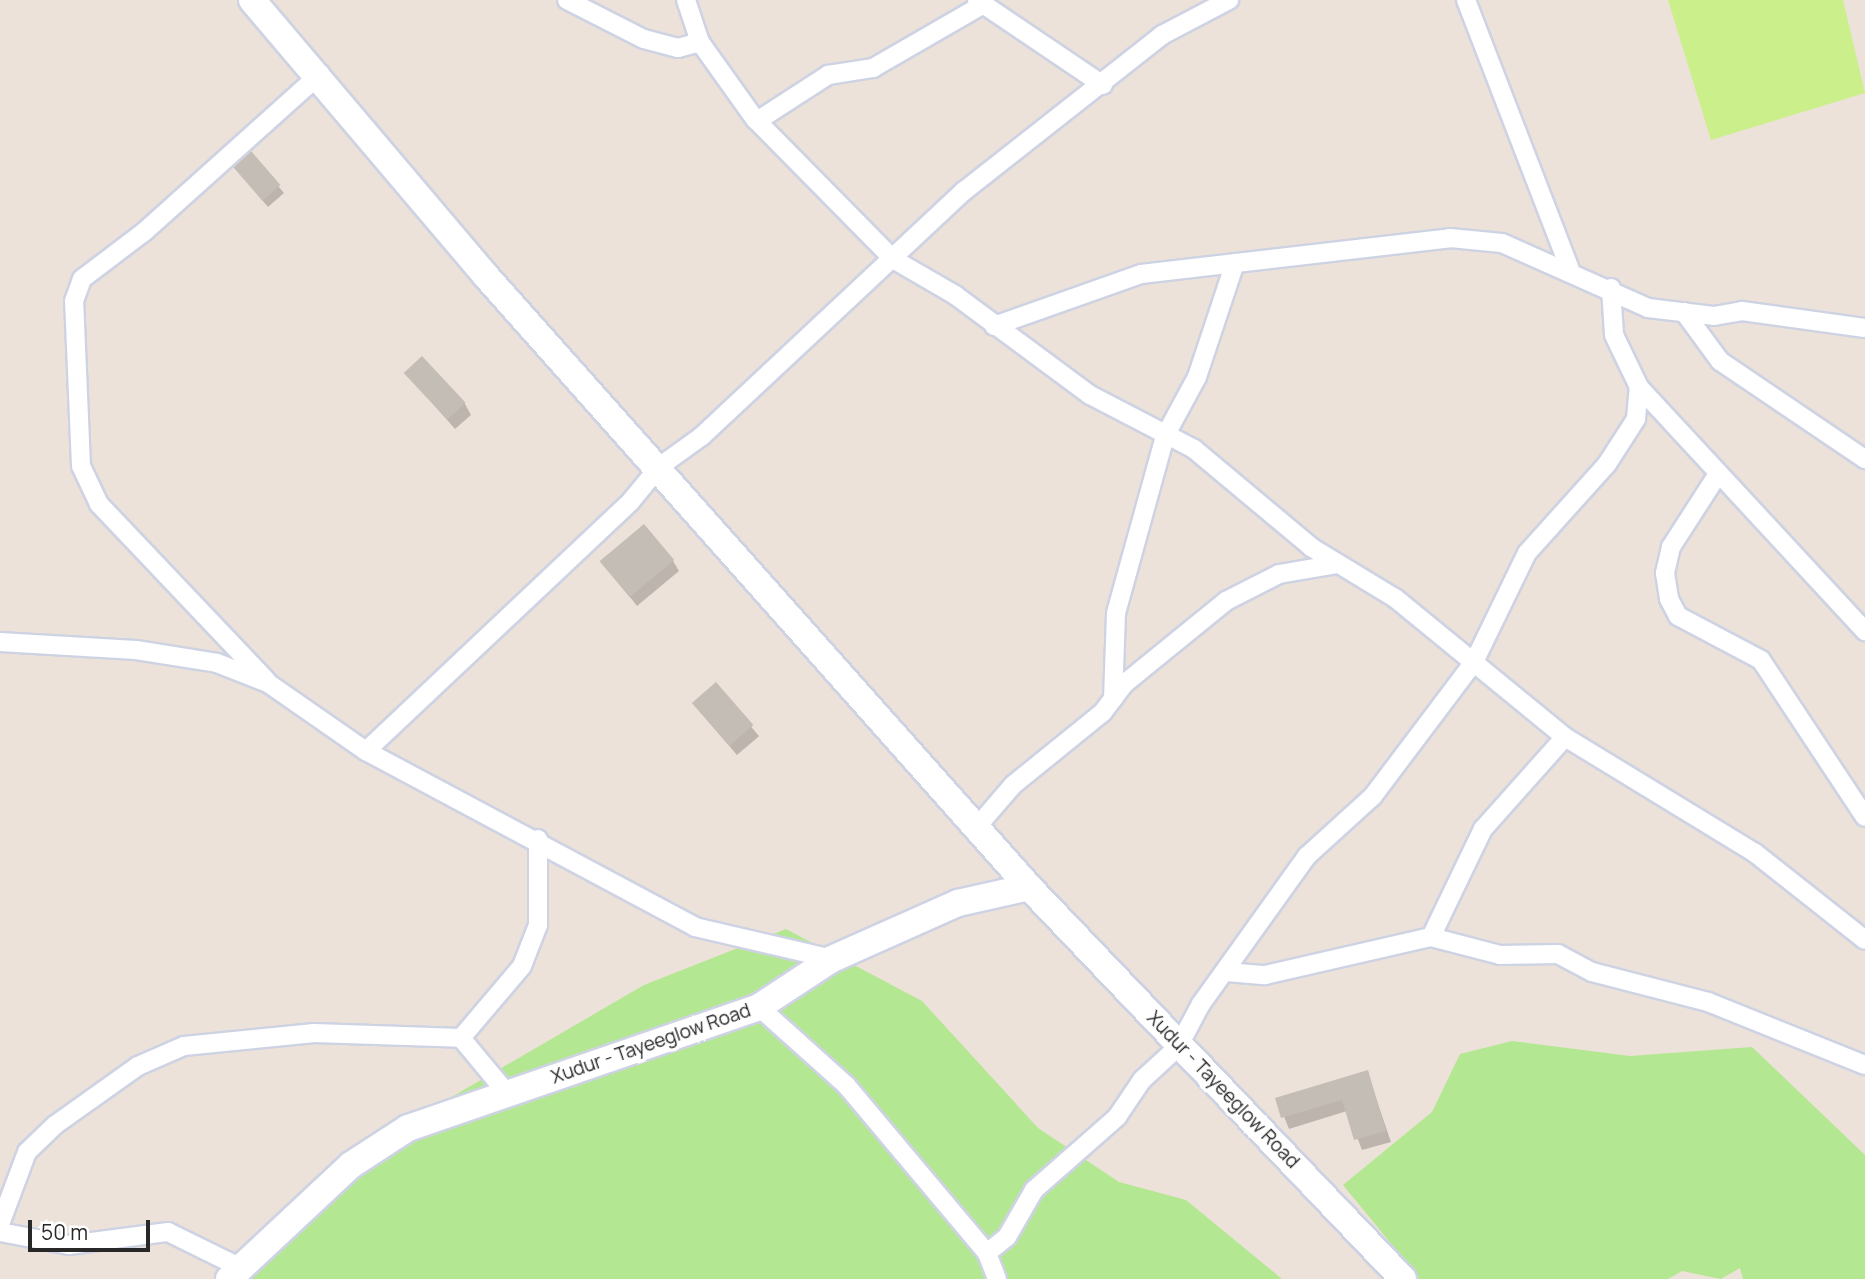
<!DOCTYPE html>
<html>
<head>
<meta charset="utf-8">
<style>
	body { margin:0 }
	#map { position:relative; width:1865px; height:1279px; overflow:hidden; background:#ece2d9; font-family:Manrope,sans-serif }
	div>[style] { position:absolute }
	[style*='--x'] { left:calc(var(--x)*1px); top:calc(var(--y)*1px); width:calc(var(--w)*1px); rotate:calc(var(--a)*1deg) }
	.green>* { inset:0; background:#b3e791 }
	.pitch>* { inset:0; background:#cbef8b }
	.shadow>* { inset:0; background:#0003; transform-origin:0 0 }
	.building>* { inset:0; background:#c3bdb5; transform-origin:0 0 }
	.roads { filter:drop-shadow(2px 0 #ced3e3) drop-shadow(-2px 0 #ced3e3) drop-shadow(0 2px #ced3e3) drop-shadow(0 -2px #ced3e3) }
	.street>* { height:18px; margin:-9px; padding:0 9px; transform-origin:9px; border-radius:9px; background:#fff }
	.secondary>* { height:26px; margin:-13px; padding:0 13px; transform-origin:13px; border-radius:13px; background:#fff }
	span { translate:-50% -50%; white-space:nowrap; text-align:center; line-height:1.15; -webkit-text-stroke:7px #fff; paint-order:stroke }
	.street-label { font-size:19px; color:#282828 }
	.scale { position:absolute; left:28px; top:1220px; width:122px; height:32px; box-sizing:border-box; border:4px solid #282828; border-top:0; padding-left:9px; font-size:21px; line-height:24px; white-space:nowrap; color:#282828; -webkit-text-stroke:5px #fff; paint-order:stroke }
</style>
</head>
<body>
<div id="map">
	<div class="green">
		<i style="clip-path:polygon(786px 929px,922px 1001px,1038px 1128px,1119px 1182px,1186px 1200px,1282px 1279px,249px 1279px,383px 1137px,644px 985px)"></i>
		<i style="clip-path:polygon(1512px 1041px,1630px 1056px,1752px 1047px,1865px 1155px,1865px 1279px,1743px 1279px,1740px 1268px,1721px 1279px,1682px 1271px,1668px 1279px,1383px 1279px,1393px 1246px,1343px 1185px,1432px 1112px,1460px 1054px)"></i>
	</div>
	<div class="pitch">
		<i style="clip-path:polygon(1668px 0,1843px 0,1865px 93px,1711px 140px)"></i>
	</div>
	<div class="shadow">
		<i style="clip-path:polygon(251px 154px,284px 193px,268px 207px,240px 174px)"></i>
		<i style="clip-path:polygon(406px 373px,465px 404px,471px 415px,455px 429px)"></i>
		<i style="clip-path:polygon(602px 561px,673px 561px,679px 571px,637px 606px)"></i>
		<i style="left:716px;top:685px;width:67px;height:29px;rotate:50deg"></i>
		<i style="clip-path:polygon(1367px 1072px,1391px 1142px,1362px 1150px,1347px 1111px,1289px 1129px,1277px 1099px)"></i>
	</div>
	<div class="building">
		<i style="left:251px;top:151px;width:45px;height:24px;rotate:49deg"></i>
		<i style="left:422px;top:356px;width:64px;height:25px;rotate:47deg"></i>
		<i style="left:644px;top:524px;width:47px;height:58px;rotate:50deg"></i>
		<i style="left:716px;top:682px;width:57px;height:32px;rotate:49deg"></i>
		<i style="clip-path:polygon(1368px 1070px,1386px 1131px,1354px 1140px,1342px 1100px,1281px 1118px,1275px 1098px)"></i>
	</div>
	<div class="roads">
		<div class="street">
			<i style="--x:567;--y:0;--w:86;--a:26.9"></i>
			<i style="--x:644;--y:39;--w:35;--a:15"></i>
			<i style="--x:678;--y:48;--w:23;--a:-15"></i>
			<i style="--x:686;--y:0;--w:44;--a:71.6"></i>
			<i style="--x:700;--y:42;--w:95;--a:54.5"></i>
			<i style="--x:755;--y:119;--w:197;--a:45.4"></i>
			<i style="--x:893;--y:259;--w:72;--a:30.1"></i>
			<i style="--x:955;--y:295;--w:168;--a:36.5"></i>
			<i style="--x:1090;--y:395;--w:117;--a:27.4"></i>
			<i style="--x:1194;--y:449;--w:153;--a:39.9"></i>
			<i style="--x:1311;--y:547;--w:98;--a:31.3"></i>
			<i style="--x:1395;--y:598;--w:220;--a:39.3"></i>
			<i style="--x:1565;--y:737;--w:223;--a:31.4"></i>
			<i style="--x:1755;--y:853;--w:140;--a:38.3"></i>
			<i style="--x:977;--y:0;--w:152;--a:34"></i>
			<i style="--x:1466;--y:0;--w:288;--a:68.9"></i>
			<i style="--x:757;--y:121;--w:85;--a:-32.9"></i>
			<i style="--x:828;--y:75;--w:46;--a:-8.8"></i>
			<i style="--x:873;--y:68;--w:128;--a:-30"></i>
			<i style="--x:1611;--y:288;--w:47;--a:86.3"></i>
			<i style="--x:1614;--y:335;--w:58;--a:64.3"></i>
			<i style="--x:1639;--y:387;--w:333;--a:47.2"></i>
			<i style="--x:1684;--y:312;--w:61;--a:53.7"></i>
			<i style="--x:1720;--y:361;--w:175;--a:34.1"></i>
			<i style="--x:994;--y:326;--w:156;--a:-19.5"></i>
			<i style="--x:1141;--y:274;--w:311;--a:-6.6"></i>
			<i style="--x:1450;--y:238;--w:52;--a:5.5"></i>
			<i style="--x:1502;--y:243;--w:160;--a:24"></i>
			<i style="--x:1648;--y:308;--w:66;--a:6.9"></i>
			<i style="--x:1714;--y:316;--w:28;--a:-10"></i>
			<i style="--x:1742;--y:311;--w:124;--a:7.9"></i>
			<i style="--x:1718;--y:474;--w:87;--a:122.8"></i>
			<i style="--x:1671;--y:547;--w:27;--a:103"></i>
			<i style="--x:1665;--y:573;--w:26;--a:81"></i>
			<i style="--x:1669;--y:599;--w:19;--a:62"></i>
			<i style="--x:1678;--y:616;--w:94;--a:27.9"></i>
			<i style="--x:1761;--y:660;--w:188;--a:56.5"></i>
			<i style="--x:0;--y:642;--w:136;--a:3.4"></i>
			<i style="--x:136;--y:650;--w:82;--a:9.1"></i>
			<i style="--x:217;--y:663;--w:55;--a:21.4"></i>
			<i style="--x:268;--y:683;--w:119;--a:34.8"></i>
			<i style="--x:366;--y:751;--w:373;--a:28.1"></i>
			<i style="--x:695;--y:927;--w:141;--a:13.1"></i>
			<i style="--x:266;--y:680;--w:243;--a:-133.5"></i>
			<i style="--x:99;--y:504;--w:42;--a:-115.3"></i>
			<i style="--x:81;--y:466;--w:165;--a:-92.4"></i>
			<i style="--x:74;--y:301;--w:23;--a:-70"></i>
			<i style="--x:82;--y:279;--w:78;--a:-37.2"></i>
			<i style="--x:144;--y:232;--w:237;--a:-41.9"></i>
			<i style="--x:1113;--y:699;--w:86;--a:-88"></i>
			<i style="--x:1116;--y:613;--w:184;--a:-74.5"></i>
			<i style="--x:1165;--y:436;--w:67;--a:-61.5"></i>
			<i style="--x:1197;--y:377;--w:120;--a:-71.6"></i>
			<i style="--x:366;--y:751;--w:364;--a:-43.3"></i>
			<i style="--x:631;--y:501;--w:44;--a:-50.5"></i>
			<i style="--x:659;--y:467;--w:53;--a:-35.8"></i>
			<i style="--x:702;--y:436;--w:359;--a:-43.1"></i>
			<i style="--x:964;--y:191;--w:252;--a:-38.2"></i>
			<i style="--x:1162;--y:35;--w:76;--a:-27.6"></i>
			<i style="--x:976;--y:828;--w:57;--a:-49.3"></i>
			<i style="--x:1013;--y:785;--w:116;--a:-39"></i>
			<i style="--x:1103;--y:712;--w:35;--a:-53"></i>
			<i style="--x:1124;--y:684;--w:132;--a:-39.1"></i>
			<i style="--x:1226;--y:601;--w:59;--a:-27"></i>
			<i style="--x:1279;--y:574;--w:60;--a:-9.6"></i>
			<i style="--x:1431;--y:937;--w:120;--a:-64.3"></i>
			<i style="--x:1483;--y:829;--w:123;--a:-48.3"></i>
			<i style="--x:1227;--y:972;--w:38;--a:5"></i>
			<i style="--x:1265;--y:975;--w:170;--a:-12.9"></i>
			<i style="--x:1431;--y:937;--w:71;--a:14.6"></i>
			<i style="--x:1500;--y:955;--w:58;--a:-1"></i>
			<i style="--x:1558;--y:954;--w:38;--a:28"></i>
			<i style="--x:1592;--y:972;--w:120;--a:14.5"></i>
			<i style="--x:1708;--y:1002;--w:169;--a:21.9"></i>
			<i style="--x:759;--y:1007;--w:117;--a:41.9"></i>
			<i style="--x:846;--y:1085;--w:219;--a:50"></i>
			<i style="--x:987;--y:1253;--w:28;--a:69"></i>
			<i style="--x:506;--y:1092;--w:70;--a:-129.8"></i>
			<i style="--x:461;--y:1038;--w:94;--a:-49.7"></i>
			<i style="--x:522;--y:966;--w:44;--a:-68.7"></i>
			<i style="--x:538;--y:925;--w:86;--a:-90"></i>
			<i style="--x:0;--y:1224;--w:77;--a:-69.4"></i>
			<i style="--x:27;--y:1152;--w:39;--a:-44"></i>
			<i style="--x:55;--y:1125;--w:102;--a:-35.4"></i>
			<i style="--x:138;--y:1066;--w:50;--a:-23.5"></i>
			<i style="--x:184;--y:1046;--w:131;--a:-5.7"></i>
			<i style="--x:314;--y:1033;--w:147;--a:1.9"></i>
			<i style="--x:0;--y:1232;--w:70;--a:10.7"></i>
			<i style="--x:69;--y:1245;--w:100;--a:-7.5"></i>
			<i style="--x:168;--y:1232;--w:79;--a:26.2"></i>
			<i style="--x:987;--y:1253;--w:26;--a:-39"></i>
			<i style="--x:1007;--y:1237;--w:54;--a:-60.1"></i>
			<i style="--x:1034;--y:1190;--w:111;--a:-41.3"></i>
			<i style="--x:1117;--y:1117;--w:45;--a:-56"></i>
			<i style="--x:1142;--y:1080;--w:49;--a:-42.5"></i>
			<i style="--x:1178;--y:1047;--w:49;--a:-61.9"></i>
			<i style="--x:1201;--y:1004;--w:182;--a:-54.4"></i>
			<i style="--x:1307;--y:856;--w:89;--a:-42.3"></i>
			<i style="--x:1373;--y:796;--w:168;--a:-53"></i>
			<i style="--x:1474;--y:662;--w:121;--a:-64.1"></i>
			<i style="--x:1527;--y:553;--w:120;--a:-48"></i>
			<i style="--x:1607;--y:464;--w:54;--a:-57.2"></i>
			<i style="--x:1636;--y:419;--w:32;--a:-85"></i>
		</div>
		<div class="secondary">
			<i style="--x:252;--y:0;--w:362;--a:49.7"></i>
			<i style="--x:486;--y:276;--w:817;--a:48.37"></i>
			<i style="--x:1029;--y:887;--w:542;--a:46.35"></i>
			<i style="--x:229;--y:1279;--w:167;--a:-43.1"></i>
			<i style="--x:351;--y:1165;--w:68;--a:-33"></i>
			<i style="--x:408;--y:1128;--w:371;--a:-19"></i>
			<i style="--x:759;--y:1007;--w:87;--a:-33.3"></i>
			<i style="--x:832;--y:959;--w:138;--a:-24"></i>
			<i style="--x:958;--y:903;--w:73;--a:-12.7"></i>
		</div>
	</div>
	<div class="street-label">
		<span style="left:651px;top:1044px;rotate:-19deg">Xudur - Tayeeglow Road</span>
		<span style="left:1223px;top:1090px;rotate:46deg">Xudur - Tayeeglow Road</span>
	</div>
	<div class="scale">50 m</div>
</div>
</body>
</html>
